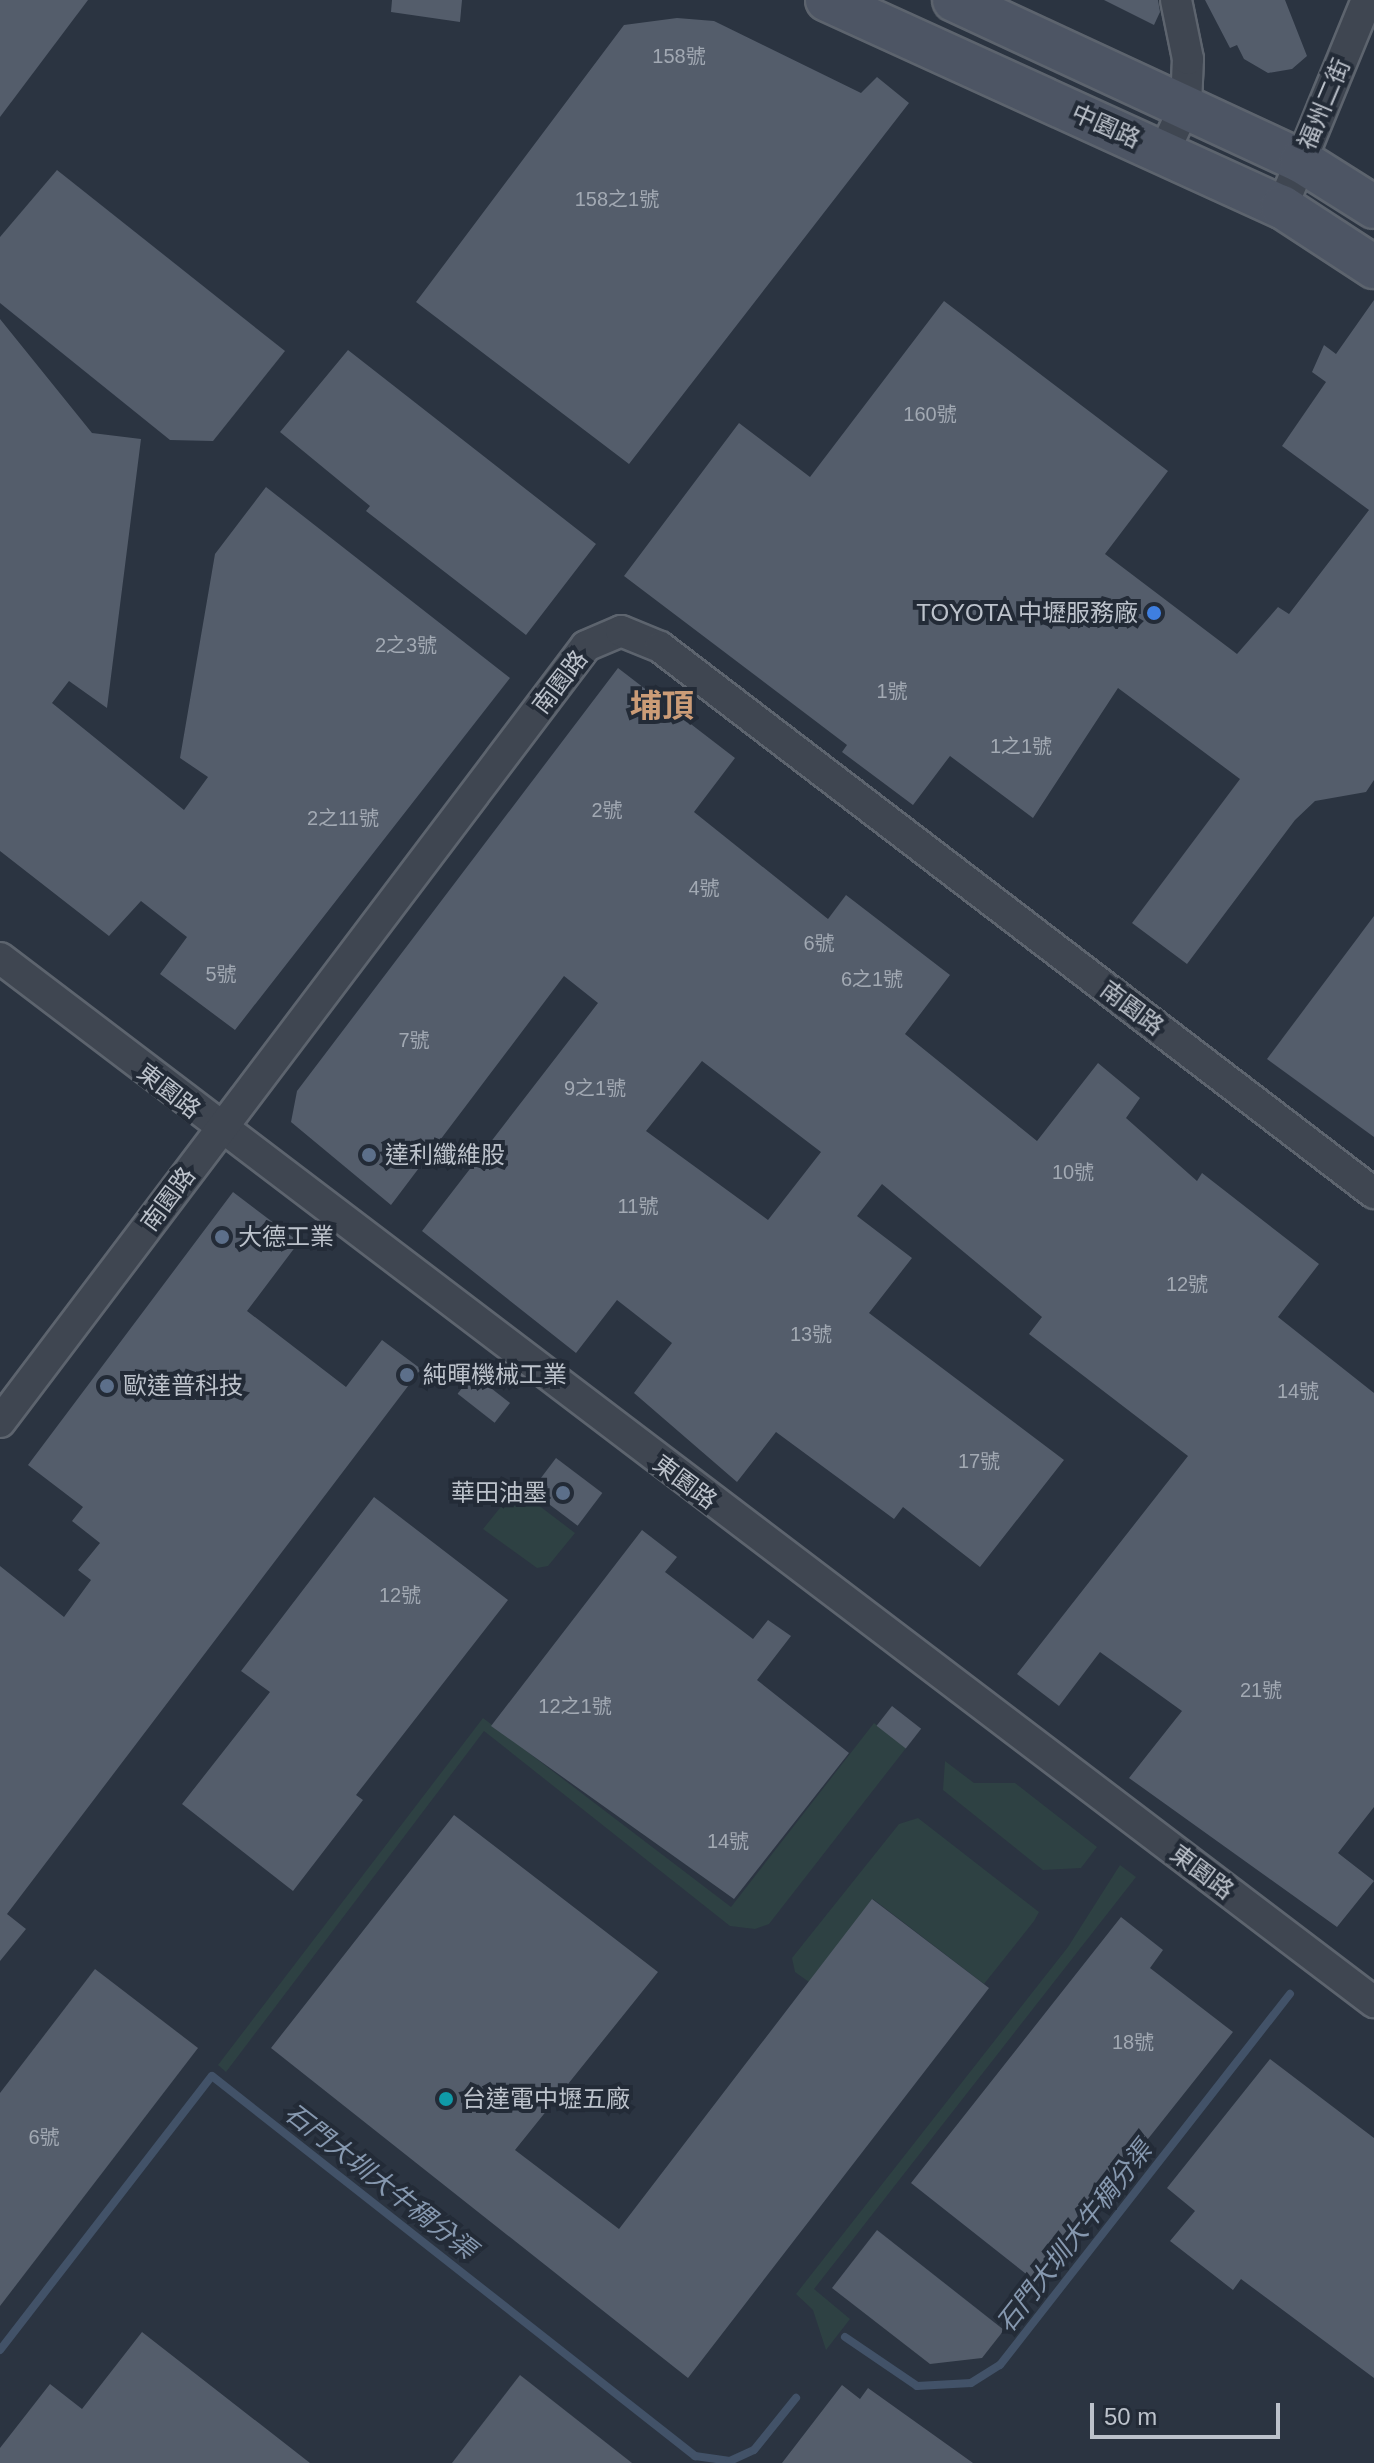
<!DOCTYPE html>
<html>
<head>
<meta charset="utf-8">
<style>
	body { margin:0 }
	#map { position:relative; width:1374px; height:2463px; overflow:hidden; background:#2b3441; font-family:Helvetica,"Noto Sans TC",sans-serif }
	div>[style] { position:absolute }
	[style*='--x'] { left:calc(var(--x)*1px); top:calc(var(--y)*1px); width:calc(var(--w)*1px); rotate:calc(var(--a)*1deg) }
	.green>* { inset:0; background:#2e4143 }
	.stream>* { height:8px; margin:-4px; padding:0 4px; transform-origin:4px; border-radius:4px; background:#425268 }
	.building>* { inset:0; background:#545d6b; transform-origin:0 0 }
	.roads { filter:drop-shadow(2px 0 #5d646e) drop-shadow(-2px 0 #5d646e) drop-shadow(0 2px #5d646e) drop-shadow(0 -2px #5d646e) }
	.street>* { height:30px; margin:-15px; padding:0 15px; transform-origin:15px; border-radius:15px; background:#3f4651 }
	.secondary>* { height:42px; margin:-21px; padding:0 21px; transform-origin:21px; border-radius:21px; background:#4d5564 }
	.dots>* { width:22px; height:22px; translate:-50% -50%; box-sizing:border-box; border:4px solid #232b37; border-radius:50% }
	span { translate:-50% -50%; white-space:nowrap; text-align:center; line-height:1.15; -webkit-text-stroke:8px #232b37; paint-order:stroke }
	.number-label { font-size:20px; color:#a2a9b3 }
	.number-label span { -webkit-text-stroke-width:0 }
	.street-label { font-size:24px; color:#bcc2cb }
	.poi-label { font-size:24px; color:#bcc2cb }
	.right { translate:-100% -50%; text-align:right }
	.left { translate:0 -50%; text-align:left }
	.water-label { font-size:26px; color:#8698af; font-style:italic }
	.district-label { font-size:32px; color:#cb9c77; font-weight:700 }
	.scale { position:absolute; left:1090px; top:2403px; width:190px; height:36px; box-sizing:border-box; border:4px solid #bcc2cb; border-top:0; padding-left:10px; font-size:24px; line-height:28px; white-space:nowrap; color:#bcc2cb; -webkit-text-stroke:6px #232b37; paint-order:stroke }
</style>
</head>
<body>
<div id="map">
	<div class="green">
		<i style="clip-path:polygon(516px 1488px,575px 1533px,548px 1566px,537px 1568px,483px 1529px)"></i>
		<i style="clip-path:polygon(483px 1718px,731px 1907px,874px 1723px,906px 1748px,769px 1924px,755px 1929px,730px 1926px,484px 1731px,226px 2072px,218px 2065px)"></i>
		<i style="clip-path:polygon(945px 1761px,974px 1783px,1015px 1783px,1097px 1847px,1081px 1868px,1043px 1870px,943px 1790px)"></i>
		<i style="clip-path:polygon(918px 1818px,1039px 1912px,1034px 1921px,984px 1984px,873px 1899px,809px 1982px,795px 1972px,792px 1958px,899px 1824px)"></i>
		<i style="clip-path:polygon(1120px 1865px,1136px 1877px,814px 2289px,850px 2319px,826px 2350px,813px 2310px,796px 2294px,1068px 1947px)"></i>
	</div>
	<div class="stream">
		<i style="--x:845;--y:2337;--w:87;--a:34.2"></i>
		<i style="--x:917;--y:2386;--w:54;--a:-3.2"></i>
		<i style="--x:971;--y:2383;--w:34;--a:-32"></i>
		<i style="--x:1000;--y:2365;--w:471;--a:-52"></i>
		<i style="--x:0;--y:2350;--w:346;--a:-52.3"></i>
		<i style="--x:212;--y:2076;--w:615;--a:38.19"></i>
		<i style="--x:695;--y:2456;--w:35;--a:8"></i>
		<i style="--x:730;--y:2461;--w:26;--a:-25"></i>
		<i style="--x:754;--y:2450;--w:67;--a:-51.1"></i>
	</div>
	<div class="building">
		<i style="clip-path:polygon(0 0,88px 0,0 117px)"></i>
		<i style="clip-path:polygon(392px 0,462px 0,460px 22px,391px 12px)"></i>
		<i style="clip-path:polygon(1104px 0,1158px 0,1160px 12px,1154px 25px)"></i>
		<i style="clip-path:polygon(1205px 0,1285px 0,1307px 56px,1292px 69px,1268px 73px,1244px 59px,1237px 45px,1230px 48px)"></i>
		<i style="clip-path:polygon(677px 18px,714px 21px,861px 93px,877px 77px,909px 103px,629px 464px,416px 302px,624px 25px)"></i>
		<i style="clip-path:polygon(57px 170px,285px 351px,213px 441px,170px 440px,0 303px,0 237px)"></i>
		<i style="clip-path:polygon(1374px 300px,1374px 780px,1366px 792px,1315px 801px,1295px 820px,1187px 964px,1132px 923px,1240px 779px,1118px 688px,1033px 818px,950px 756px,913px 805px,842px 752px,847px 745px,624px 576px,739px 423px,810px 477px,944px 301px,1168px 471px,1105px 554px,1237px 654px,1278px 607px,1289px 614px,1369px 510px,1282px 446px,1326px 382px,1312px 372px,1324px 345px,1336px 354px)"></i>
		<i style="clip-path:polygon(0 319px,92px 433px,141px 439px,107px 708px,69px 681px,52px 703px,184px 810px,208px 777px,180px 758px,215px 554px,266px 487px,510px 678px,235px 1030px,160px 974px,187px 937px,141px 901px,109px 936px,0 851px)"></i>
		<i style="clip-path:polygon(348px 350px,596px 544px,526px 635px,366px 511px,370px 506px,280px 432px)"></i>
		<i style="clip-path:polygon(evenodd,618px 668px,735px 758px,694px 812px,828px 919px,846px 895px,950px 975px,905px 1034px,1037px 1141px,1098px 1063px,1140px 1098px,1126px 1118px,1197px 1181px,1202px 1173px,1319px 1264px,1278px 1317px,1374px 1393px,1374px 1807px,1338px 1853px,1374px 1881px,1337px 1927px,1129px 1778px,1182px 1711px,1100px 1652px,1059px 1706px,1017px 1674px,1188px 1456px,1029px 1334px,1042px 1317px,882px 1184px,857px 1216px,912px 1258px,869px 1313px,1064px 1460px,980px 1567px,903px 1507px,894px 1519px,776px 1432px,737px 1482px,634px 1393px,672px 1343px,617px 1300px,576px 1353px,422px 1231px,598px 1003px,564px 976px,391px 1205px,291px 1122px,297px 1091px,618px 668px,702px 1061px,821px 1152px,768px 1220px,646px 1131px,702px 1061px)"></i>
		<i style="clip-path:polygon(1374px 916px,1374px 1137px,1267px 1059px)"></i>
		<i style="clip-path:polygon(233px 1192px,299px 1242px,247px 1311px,346px 1387px,382px 1340px,421px 1369px,7px 1914px,26px 1929px,0 1961px,0 1566px,64px 1617px,91px 1580px,78px 1570px,100px 1543px,72px 1521px,83px 1507px,28px 1465px)"></i>
		<i style="left:473px;top:1374px;width:47px;height:25px;rotate:38deg"></i>
		<i style="left:556px;top:1458px;width:58px;height:41px;rotate:37deg"></i>
		<i style="clip-path:polygon(374px 1497px,508px 1600px,356px 1795px,363px 1800px,293px 1891px,182px 1804px,270px 1692px,241px 1671px)"></i>
		<i style="clip-path:polygon(642px 1530px,677px 1557px,665px 1572px,753px 1639px,768px 1620px,791px 1636px,757px 1680px,849px 1753px,734px 1899px,491px 1726px)"></i>
		<i style="left:892px;top:1706px;width:37px;height:25px;rotate:38deg"></i>
		<i style="clip-path:polygon(454px 1815px,658px 1972px,515px 2150px,619px 2229px,872px 1899px,989px 1988px,688px 2378px,271px 2048px)"></i>
		<i style="clip-path:polygon(1121px 1917px,1163px 1950px,1150px 1968px,1233px 2032px,1035px 2281px,911px 2183px)"></i>
		<i style="clip-path:polygon(95px 1969px,198px 2048px,0 2306px,0 2093px)"></i>
		<i style="clip-path:polygon(1270px 2059px,1374px 2138px,1374px 2378px,1241px 2279px,1233px 2290px,1170px 2241px,1195px 2211px,1167px 2188px)"></i>
		<i style="clip-path:polygon(877px 2230px,1004px 2330px,982px 2358px,930px 2364px,832px 2288px)"></i>
		<i style="clip-path:polygon(142px 2332px,310px 2463px,0 2463px,0 2448px,50px 2384px,82px 2409px)"></i>
		<i style="clip-path:polygon(520px 2375px,632px 2463px,452px 2463px)"></i>
		<i style="clip-path:polygon(842px 2385px,860px 2399px,868px 2388px,973px 2463px,782px 2463px)"></i>
	</div>
	<div class="roads">
		<div class="street">
			<i style="--x:1164;--y:152;--w:53;--a:-65.4"></i>
			<i style="--x:1186;--y:104;--w:45;--a:-87.5"></i>
			<i style="--x:1188;--y:59;--w:60;--a:-101.5"></i>
			<i style="--x:1282;--y:207;--w:224;--a:-67.7"></i>
			<i style="--x:0;--y:958;--w:1726;--a:37.23"></i>
			<i style="--x:0;--y:1422;--w:972;--a:-52.94"></i>
			<i style="--x:586;--y:646;--w:38;--a:-23"></i>
			<i style="--x:621;--y:631;--w:42;--a:22.3"></i>
			<i style="--x:660;--y:647;--w:899;--a:37.41"></i>
		</div>
		<div class="secondary">
			<i style="--x:827;--y:0;--w:500;--a:24.5"></i>
			<i style="--x:1282;--y:207;--w:110;--a:33.1"></i>
			<i style="--x:954;--y:0;--w:383;--a:24.9"></i>
			<i style="--x:1301;--y:161;--w:86;--a:32.2"></i>
		</div>
	</div>
	<div class="dots">
		<i style="left:1154px;top:613px;background:#3f7fe0"></i>
		<i style="left:369px;top:1155px;background:#5c6f8a"></i>
		<i style="left:222px;top:1237px;background:#5c6f8a"></i>
		<i style="left:407px;top:1375px;background:#5c6f8a"></i>
		<i style="left:107px;top:1386px;background:#5c6f8a"></i>
		<i style="left:563px;top:1493px;background:#5c6f8a"></i>
		<i style="left:446px;top:2099px;background:#0f9aa8"></i>
	</div>
	<div class="number-label">
		<span style="left:679px;top:56px">158號</span>
		<span style="left:617px;top:199px">158之1號</span>
		<span style="left:930px;top:414px">160號</span>
		<span style="left:406px;top:645px">2之3號</span>
		<span style="left:892px;top:691px">1號</span>
		<span style="left:1021px;top:746px">1之1號</span>
		<span style="left:607px;top:810px">2號</span>
		<span style="left:343px;top:818px">2之11號</span>
		<span style="left:704px;top:888px">4號</span>
		<span style="left:819px;top:943px">6號</span>
		<span style="left:221px;top:974px">5號</span>
		<span style="left:872px;top:979px">6之1號</span>
		<span style="left:414px;top:1040px">7號</span>
		<span style="left:595px;top:1088px">9之1號</span>
		<span style="left:1073px;top:1172px">10號</span>
		<span style="left:638px;top:1206px">11號</span>
		<span style="left:1187px;top:1284px">12號</span>
		<span style="left:811px;top:1334px">13號</span>
		<span style="left:1298px;top:1391px">14號</span>
		<span style="left:979px;top:1461px">17號</span>
		<span style="left:400px;top:1595px">12號</span>
		<span style="left:1261px;top:1690px">21號</span>
		<span style="left:575px;top:1706px">12之1號</span>
		<span style="left:728px;top:1841px">14號</span>
		<span style="left:1133px;top:2042px">18號</span>
		<span style="left:44px;top:2137px">6號</span>
	</div>
	<div class="street-label">
		<span style="left:1324px;top:104px;rotate:-67deg">福州二街</span>
		<span style="left:1106px;top:126px;rotate:24deg">中園路</span>
		<span style="left:560px;top:682px;rotate:-52deg">南園路</span>
		<span style="left:1132px;top:1008px;rotate:37deg">南園路</span>
		<span style="left:169px;top:1091px;rotate:38deg">東園路</span>
		<span style="left:168px;top:1199px;rotate:-53deg">南園路</span>
		<span style="left:685px;top:1482px;rotate:37deg">東園路</span>
		<span style="left:1202px;top:1872px;rotate:37deg">東園路</span>
	</div>
	<div class="poi-label">
		<span class="right" style="left:1138px;top:613px">TOYOTA 中壢服務廠</span>
		<span class="left" style="left:385px;top:1155px">達利纖維股</span>
		<span class="left" style="left:238px;top:1237px">大德工業</span>
		<span class="left" style="left:423px;top:1375px">純暉機械工業</span>
		<span class="left" style="left:123px;top:1386px">歐達普科技</span>
		<span class="right" style="left:547px;top:1493px">華田油墨</span>
		<span class="left" style="left:462px;top:2099px">台達電中壢五廠</span>
	</div>
	<div class="water-label">
		<span style="left:380px;top:2182px;rotate:38deg">石門大圳大牛稠分渠</span>
		<span style="left:1075px;top:2237px;rotate:-52deg">石門大圳大牛稠分渠</span>
	</div>
	<div class="district-label">
		<span style="left:662px;top:706px">埔頂</span>
	</div>
	<div class="scale">50 m</div>
</div>
</body>
</html>
